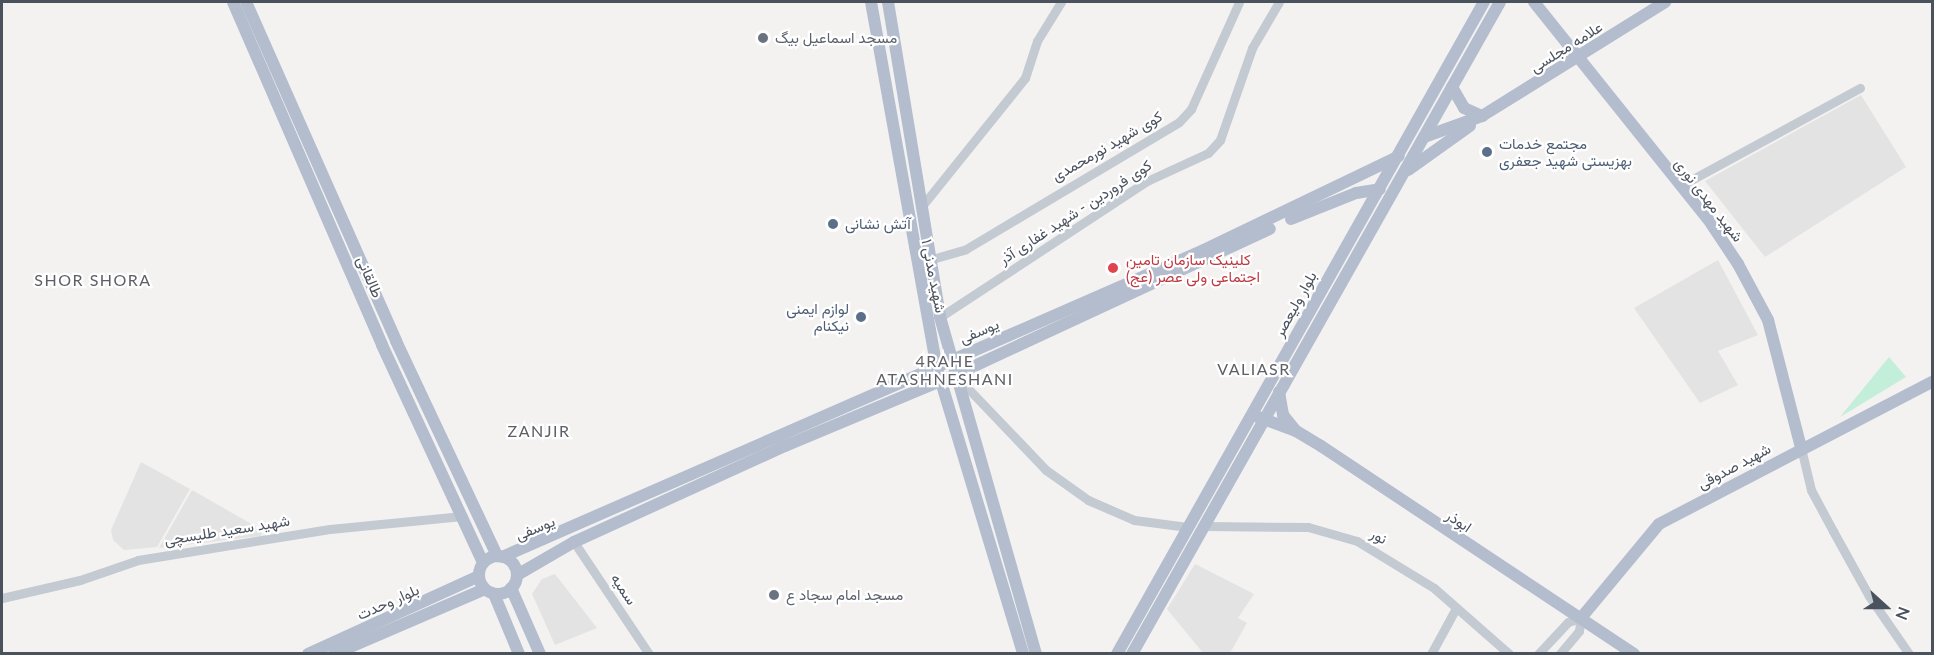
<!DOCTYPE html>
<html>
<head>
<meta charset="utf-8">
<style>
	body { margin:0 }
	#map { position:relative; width:1934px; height:655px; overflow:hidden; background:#f3f2f1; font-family:Lato,Vazirmatn,sans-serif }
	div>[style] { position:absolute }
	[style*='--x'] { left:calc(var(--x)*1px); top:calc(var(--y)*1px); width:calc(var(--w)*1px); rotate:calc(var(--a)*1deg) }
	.education>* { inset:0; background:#e4e3e3 }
	.green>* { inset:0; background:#c3eed9 }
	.minor>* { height:9px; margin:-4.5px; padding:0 4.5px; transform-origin:4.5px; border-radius:4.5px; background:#c3cad2 }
	.major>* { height:12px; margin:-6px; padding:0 6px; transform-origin:6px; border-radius:6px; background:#b3bdce }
	.major>.ring { margin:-6px; padding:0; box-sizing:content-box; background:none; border:12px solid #b3bdce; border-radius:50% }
	.dots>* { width:16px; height:16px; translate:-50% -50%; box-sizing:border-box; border:3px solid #fff; border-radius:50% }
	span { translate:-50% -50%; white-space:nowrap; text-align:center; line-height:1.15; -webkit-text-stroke:4.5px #fff; paint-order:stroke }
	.worship-label { font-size:15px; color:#5b616d }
	.left { translate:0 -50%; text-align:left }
	.street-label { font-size:15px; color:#4a525e }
	.service-label { font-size:15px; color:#4e5e75 }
	.right { translate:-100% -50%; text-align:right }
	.health-label { font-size:15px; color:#be3a42 }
	.neighbourhood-label { font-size:16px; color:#5e6066; letter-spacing:1.5px }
	.frame { position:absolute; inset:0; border:3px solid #4a525e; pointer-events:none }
	.north { position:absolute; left:1856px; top:577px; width:60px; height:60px; -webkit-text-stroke:4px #fff; paint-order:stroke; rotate:111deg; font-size:16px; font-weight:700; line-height:24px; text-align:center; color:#4a525e }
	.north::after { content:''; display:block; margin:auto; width:21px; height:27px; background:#4a525e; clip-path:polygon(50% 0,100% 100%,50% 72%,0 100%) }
</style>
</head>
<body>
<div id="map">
	<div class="education">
		<i style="clip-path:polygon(1861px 95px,1906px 167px,1765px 257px,1705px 181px)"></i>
		<i style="clip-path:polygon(1718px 260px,1758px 335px,1718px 351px,1738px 385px,1700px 403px,1634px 308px)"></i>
		<i style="clip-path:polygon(141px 462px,190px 489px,157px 547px,124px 550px,113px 540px,111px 530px)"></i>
		<i style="clip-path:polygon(192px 490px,262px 530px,261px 536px,159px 548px)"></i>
		<i style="clip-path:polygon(1195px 564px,1254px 594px,1238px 618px,1247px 623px,1230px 653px,1203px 653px,1167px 609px)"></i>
		<i style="clip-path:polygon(555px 574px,597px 628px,555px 645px,532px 594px,542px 579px)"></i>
	</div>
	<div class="green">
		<i style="clip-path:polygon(1889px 357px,1906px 377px,1840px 417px)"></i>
	</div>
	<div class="minor">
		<i style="--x:1680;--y:186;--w:205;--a:-28.6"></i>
		<i style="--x:922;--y:206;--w:164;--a:-51.2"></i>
		<i style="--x:1025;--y:78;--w:39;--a:-72"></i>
		<i style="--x:1037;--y:41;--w:46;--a:-58.4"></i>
		<i style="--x:932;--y:259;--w:35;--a:-16"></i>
		<i style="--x:966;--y:249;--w:248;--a:-30.8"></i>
		<i style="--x:1179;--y:122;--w:18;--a:-47"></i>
		<i style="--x:1191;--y:109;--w:117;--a:-65.8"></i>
		<i style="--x:940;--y:317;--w:248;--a:-33.3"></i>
		<i style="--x:1147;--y:181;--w:67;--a:-24.7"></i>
		<i style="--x:1208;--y:153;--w:18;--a:-47"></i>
		<i style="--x:1220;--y:140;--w:97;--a:-70.8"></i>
		<i style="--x:1252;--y:48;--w:53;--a:-59.6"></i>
		<i style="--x:959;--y:379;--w:126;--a:46.3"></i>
		<i style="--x:1046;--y:470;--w:52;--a:35.5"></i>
		<i style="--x:1088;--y:500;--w:50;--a:23.5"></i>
		<i style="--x:1134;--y:520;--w:54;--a:7.4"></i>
		<i style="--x:1801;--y:448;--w:43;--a:76.6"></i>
		<i style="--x:1811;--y:490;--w:47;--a:61.8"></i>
		<i style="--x:1833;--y:531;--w:74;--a:61"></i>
		<i style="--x:1869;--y:596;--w:70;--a:55.4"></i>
		<i style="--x:1204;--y:526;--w:104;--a:0.6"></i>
		<i style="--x:1308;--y:527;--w:51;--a:15.9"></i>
		<i style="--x:1357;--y:541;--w:90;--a:31.4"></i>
		<i style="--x:1434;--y:588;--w:100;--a:41.3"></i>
		<i style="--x:574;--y:542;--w:135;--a:56.2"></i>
		<i style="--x:2;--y:598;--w:80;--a:-13"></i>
		<i style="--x:80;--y:580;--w:61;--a:-19"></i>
		<i style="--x:138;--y:560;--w:194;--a:-9.2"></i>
		<i style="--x:330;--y:529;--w:133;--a:-5.6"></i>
		<i style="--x:1431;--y:654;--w:52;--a:-61.5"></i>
		<i style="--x:1538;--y:654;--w:44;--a:-46.8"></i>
		<i style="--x:1568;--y:622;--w:14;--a:-17"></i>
		<i style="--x:1581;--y:618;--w:13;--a:99"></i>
		<i style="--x:1579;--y:631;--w:30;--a:130"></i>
	</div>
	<div class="major">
		<i style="--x:233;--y:2;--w:374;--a:66.5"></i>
		<i style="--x:382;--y:345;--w:240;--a:65.1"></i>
		<i style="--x:246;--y:2;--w:371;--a:66.1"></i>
		<i style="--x:396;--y:341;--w:238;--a:64.8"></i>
		<i style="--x:871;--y:2;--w:369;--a:79.8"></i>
		<i style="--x:936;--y:365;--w:302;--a:73.2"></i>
		<i style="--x:888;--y:2;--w:319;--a:80.6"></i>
		<i style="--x:940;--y:317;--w:350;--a:74.1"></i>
		<i style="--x:1534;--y:2;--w:278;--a:51.3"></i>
		<i style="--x:1708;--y:219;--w:54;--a:56.3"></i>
		<i style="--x:1738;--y:264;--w:64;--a:61.8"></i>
		<i style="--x:1768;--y:320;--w:132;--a:75.5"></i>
		<i style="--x:1452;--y:87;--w:24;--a:60"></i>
		<i style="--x:1464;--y:108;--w:20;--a:24"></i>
		<i style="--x:1424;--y:137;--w:62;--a:-19.9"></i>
		<i style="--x:1482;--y:116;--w:216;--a:-31.9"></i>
		<i style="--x:1408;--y:170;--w:76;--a:-35.4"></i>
		<i style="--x:1291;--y:219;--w:70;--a:-21.8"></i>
		<i style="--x:1356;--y:193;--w:24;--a:-9"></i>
		<i style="--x:1279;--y:392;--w:23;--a:80"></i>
		<i style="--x:1283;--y:415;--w:19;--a:51"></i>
		<i style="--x:1258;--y:417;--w:40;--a:20.2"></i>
		<i style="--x:1296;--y:431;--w:29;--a:31"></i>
		<i style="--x:1321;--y:446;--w:376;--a:33.6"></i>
		<i class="ring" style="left:479px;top:556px;width:26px;height:26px"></i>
		<i style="--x:502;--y:557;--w:766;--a:-23.62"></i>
		<i style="--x:1204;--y:250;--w:216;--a:-25.7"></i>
		<i style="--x:517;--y:575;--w:66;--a:-30.1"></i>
		<i style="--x:574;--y:542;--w:232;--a:-24.5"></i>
		<i style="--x:785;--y:446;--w:184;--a:-22.7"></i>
		<i style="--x:955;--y:375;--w:347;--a:-24.9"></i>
		<i style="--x:511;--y:588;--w:72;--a:66.3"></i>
		<i style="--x:494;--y:594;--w:65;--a:67.4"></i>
		<i style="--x:1581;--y:618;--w:122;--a:-50.3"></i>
		<i style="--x:1659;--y:524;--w:308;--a:-27.5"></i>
		<i style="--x:308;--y:654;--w:188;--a:-24.5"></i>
		<i style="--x:334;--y:654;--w:164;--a:-23.3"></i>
		<i style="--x:1117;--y:654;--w:748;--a:-60.63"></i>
		<i style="--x:1132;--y:654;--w:749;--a:-60.56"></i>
	</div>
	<div class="dots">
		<i style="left:763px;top:38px;background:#6b7280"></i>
		<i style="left:1487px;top:152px;background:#5c6f8a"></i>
		<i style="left:833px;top:224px;background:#5c6f8a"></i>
		<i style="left:1113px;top:268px;background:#e0444e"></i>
		<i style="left:861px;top:317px;background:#5c6f8a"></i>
		<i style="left:774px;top:595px;background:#6b7280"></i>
	</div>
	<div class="worship-label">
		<span class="left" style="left:775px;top:38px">مسجد اسماعیل بیگ</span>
		<span class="left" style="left:786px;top:595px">مسجد امام سجاد ع</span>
	</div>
	<div class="street-label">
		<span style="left:1566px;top:47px;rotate:-32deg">علامه مجلسی</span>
		<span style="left:1107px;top:146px;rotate:-30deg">کوی شهید نورمحمدی</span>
		<span style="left:1709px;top:200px;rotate:52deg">شهید مهدی نوری</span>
		<span style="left:1075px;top:212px;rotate:-33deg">کوی فروردین - شهید غفاری آذر</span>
		<span style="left:934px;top:276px;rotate:79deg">شهید مدنی ۱</span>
		<span style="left:370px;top:277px;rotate:67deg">طالقانی</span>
		<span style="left:1295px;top:304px;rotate:-61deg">بلوار ولیعصر</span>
		<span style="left:979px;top:331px;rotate:-23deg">یوسفی</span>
		<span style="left:1734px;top:466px;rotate:-28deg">شهید صدوقی</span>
		<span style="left:1459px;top:521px;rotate:34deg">ابوذر</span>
		<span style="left:535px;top:528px;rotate:-22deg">یوسفی</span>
		<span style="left:227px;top:530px;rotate:-9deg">شهید سعید طلیسچی</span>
		<span style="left:1379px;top:536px;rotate:29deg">نور</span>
		<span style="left:624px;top:589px;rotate:56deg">سمیه</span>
		<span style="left:388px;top:602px;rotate:-24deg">بلوار وحدت</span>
	</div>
	<div class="service-label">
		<span class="left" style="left:1499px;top:152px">مجتمع خدمات<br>بهزیستی شهید جعفری</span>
		<span class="left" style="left:845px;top:224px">آتش نشانی</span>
		<span class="right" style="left:849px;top:317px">لوازم ایمنی<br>نیکنام</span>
	</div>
	<div class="health-label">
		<span class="left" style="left:1126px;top:268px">کلینیک سازمان تامین<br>اجتماعی ولی عصر (عج)</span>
	</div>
	<div class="neighbourhood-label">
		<span style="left:93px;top:280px">SHOR SHORA</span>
		<span style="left:945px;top:370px">4RAHE<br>ATASHNESHANI</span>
		<span style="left:1254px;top:369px">VALIASR</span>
		<span style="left:539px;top:431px">ZANJIR</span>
	</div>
	<div class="frame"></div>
	<div class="north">N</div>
</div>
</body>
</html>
